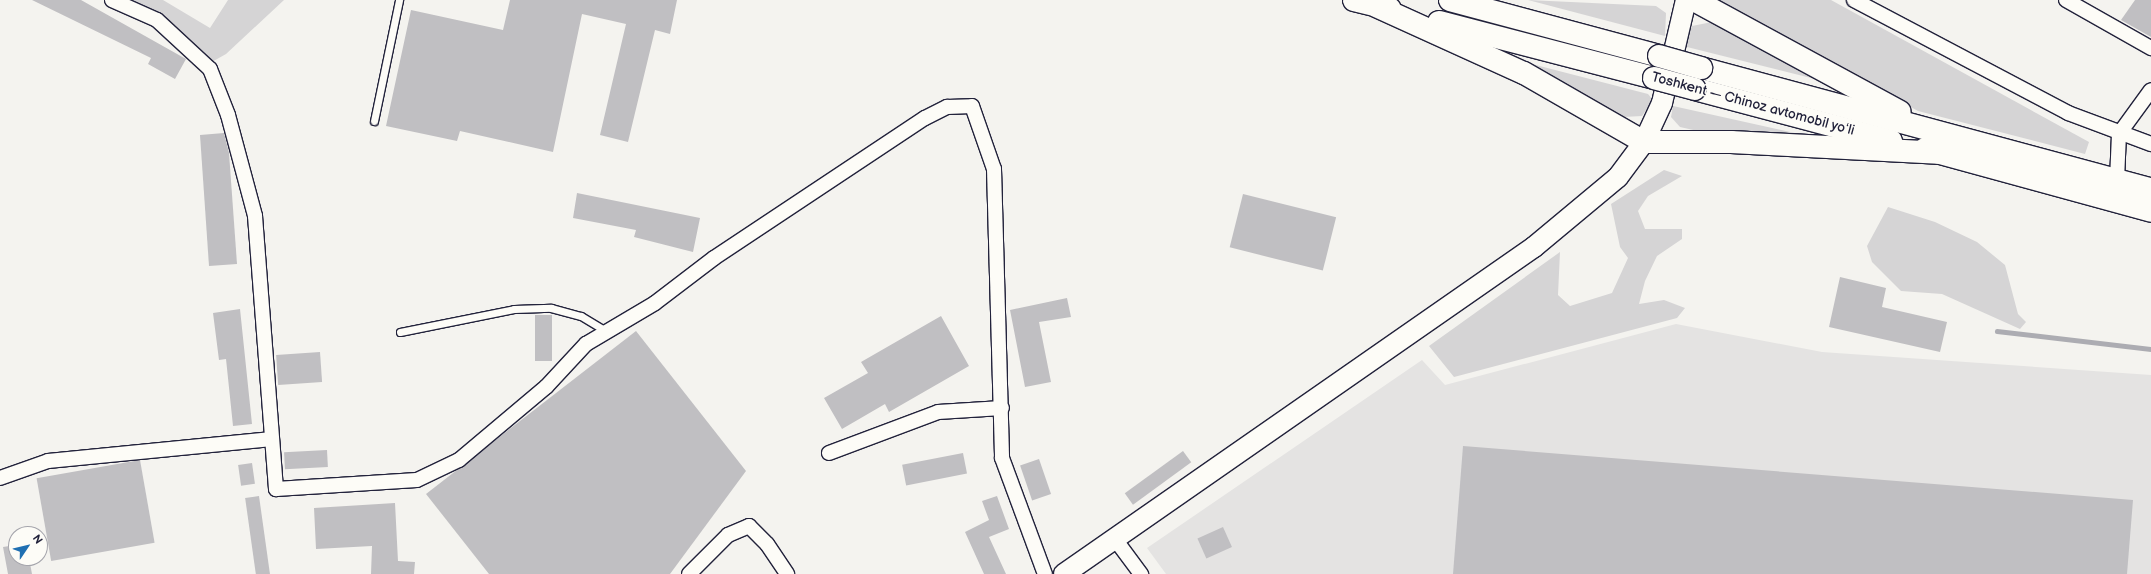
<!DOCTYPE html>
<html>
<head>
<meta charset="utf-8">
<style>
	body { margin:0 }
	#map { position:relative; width:2151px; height:574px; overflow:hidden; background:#f4f3ef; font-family:"Balsamiq Sans",sans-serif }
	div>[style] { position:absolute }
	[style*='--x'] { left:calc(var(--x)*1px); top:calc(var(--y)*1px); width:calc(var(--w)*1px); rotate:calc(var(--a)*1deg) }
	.built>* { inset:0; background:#e4e3e2 }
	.green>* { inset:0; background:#d5d4d5 }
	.stream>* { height:4.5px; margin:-2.25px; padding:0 2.25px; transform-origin:2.25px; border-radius:2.25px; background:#acacb2 }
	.building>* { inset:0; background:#c0bfc2; transform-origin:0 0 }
	.roads { filter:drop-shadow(1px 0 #22223b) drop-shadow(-1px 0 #22223b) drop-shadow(0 1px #22223b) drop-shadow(0 -1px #22223b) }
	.lane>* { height:7px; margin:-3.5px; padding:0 3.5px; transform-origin:3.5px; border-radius:3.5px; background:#fdfcf7 }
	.street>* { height:14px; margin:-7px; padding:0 7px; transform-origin:7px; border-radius:7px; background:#fdfcf7 }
	.secondary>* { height:20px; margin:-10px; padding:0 10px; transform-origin:10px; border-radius:10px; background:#fdfcf7 }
	.highway>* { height:22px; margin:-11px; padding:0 11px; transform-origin:11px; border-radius:11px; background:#fdfcf7 }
	.bridges { filter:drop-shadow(1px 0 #22223b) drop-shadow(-1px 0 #22223b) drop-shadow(0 1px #22223b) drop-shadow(0 -1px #22223b) }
	.highway-bridge>* { height:22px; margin:-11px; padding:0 11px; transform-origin:11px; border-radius:11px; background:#fdfcf7 }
	span { translate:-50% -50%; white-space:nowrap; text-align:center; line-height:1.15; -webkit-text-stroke:3px #fdfcf7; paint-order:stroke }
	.street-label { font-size:14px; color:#22223b }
	.north { position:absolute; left:8px; top:526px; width:40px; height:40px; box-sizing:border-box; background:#fdfcf7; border:1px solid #a5a5ac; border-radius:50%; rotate:55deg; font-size:11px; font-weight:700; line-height:16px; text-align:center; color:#22223b }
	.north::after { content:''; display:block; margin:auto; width:14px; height:18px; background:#1f6fb2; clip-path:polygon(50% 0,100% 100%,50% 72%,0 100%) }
</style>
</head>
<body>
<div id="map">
	<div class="built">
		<i style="clip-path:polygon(1676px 324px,1822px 352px,2151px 375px,2151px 574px,1166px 574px,1147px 548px,1422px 360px,1445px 385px)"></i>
	</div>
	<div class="green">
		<i style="clip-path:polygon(127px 0,163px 0,210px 28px,228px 0,284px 0,226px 54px,210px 63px)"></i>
		<i style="clip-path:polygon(1528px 0,1656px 6px,1666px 13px,1665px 36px)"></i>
		<i style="clip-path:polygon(1717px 0,1831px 0,2089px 142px,2085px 154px,1918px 111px)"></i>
		<i style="clip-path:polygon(1712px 22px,1851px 88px,1683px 46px,1692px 26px)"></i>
		<i style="clip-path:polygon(1528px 63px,1648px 94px,1653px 100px,1642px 116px,1623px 117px)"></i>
		<i style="clip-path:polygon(1673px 106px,1822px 139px,1702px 132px,1680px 127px,1671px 117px)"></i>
		<i style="clip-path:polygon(1664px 170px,1682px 176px,1648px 196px,1638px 211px,1645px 229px,1682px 229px,1682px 239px,1657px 256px,1645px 281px,1639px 304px,1664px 300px,1685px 308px,1677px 318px,1454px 377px,1429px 346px,1560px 252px,1558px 295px,1570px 306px,1612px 293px,1628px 258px,1620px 247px,1611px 204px)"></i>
		<i style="clip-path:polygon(1888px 207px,1935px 222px,1977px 242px,2005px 265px,2018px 314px,2026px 322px,2020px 329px,1942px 294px,1901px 291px,1872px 262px,1867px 246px)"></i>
	</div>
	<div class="stream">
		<i style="--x:1997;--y:331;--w:155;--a:6.7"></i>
	</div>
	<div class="building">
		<i style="clip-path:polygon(32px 0,81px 0,186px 59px,175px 79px,148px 64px,151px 58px)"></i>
		<i style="clip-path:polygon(510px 0,677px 0,670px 34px,655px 30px,628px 142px,600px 135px,626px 24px,582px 14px,553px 152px,460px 131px,457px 141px,386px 126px,411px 10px,503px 30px)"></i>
		<i style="clip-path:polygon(2135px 0,2151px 0,2151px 37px,2121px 20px)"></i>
		<i style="clip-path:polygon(224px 133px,229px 153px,237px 264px,209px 266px,200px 135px)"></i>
		<i style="clip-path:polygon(577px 193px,700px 218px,693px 252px,634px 237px,636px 230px,573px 218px)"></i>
		<i style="left:1243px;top:194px;width:96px;height:55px;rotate:14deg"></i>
		<i style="clip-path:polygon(1840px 277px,1886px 288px,1882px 307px,1947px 322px,1940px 352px,1829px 327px)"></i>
		<i style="clip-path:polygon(1067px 298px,1071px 317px,1039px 322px,1051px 382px,1025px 387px,1010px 310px)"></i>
		<i style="clip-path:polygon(240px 309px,252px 424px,233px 426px,226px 359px,219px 360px,213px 313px)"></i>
		<i style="left:535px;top:315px;width:17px;height:46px"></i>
		<i style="clip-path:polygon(941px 316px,969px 366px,889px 412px,885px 404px,842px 429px,824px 398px,868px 373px,861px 362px)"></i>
		<i style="clip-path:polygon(636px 331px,746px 471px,670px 574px,489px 574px,426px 494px)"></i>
		<i style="left:320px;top:352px;width:30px;height:44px;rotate:86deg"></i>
		<i style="clip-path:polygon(1463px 446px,2133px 500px,2127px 574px,1453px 574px)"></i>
		<i style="left:327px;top:450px;width:17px;height:43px;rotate:87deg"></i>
		<i style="left:1183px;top:451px;width:14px;height:72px;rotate:54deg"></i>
		<i style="left:963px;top:453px;width:21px;height:62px;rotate:79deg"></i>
		<i style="left:1039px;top:459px;width:37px;height:20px;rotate:71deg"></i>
		<i style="left:140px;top:460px;width:84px;height:105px;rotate:80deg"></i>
		<i style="left:252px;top:463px;width:21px;height:14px;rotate:82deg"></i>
		<i style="left:259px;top:496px;width:79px;height:14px;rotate:82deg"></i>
		<i style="clip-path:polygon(997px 496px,1009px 529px,989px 537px,1006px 574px,984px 574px,965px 532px,989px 520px,982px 501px)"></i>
		<i style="clip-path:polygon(395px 503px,398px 561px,415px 562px,414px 574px,371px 574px,372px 546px,316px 549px,314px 508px)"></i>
		<i style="left:1223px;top:527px;width:22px;height:28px;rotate:66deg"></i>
		<i style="clip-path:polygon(16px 545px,16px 558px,29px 558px,32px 574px,8px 574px,3px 547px)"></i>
	</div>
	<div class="roads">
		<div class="lane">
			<i style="--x:374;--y:121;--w:124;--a:-78.3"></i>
			<i style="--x:400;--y:332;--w:116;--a:-11.4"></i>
			<i style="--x:514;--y:309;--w:37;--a:-2"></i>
			<i style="--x:551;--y:308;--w:31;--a:15"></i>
			<i style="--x:581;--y:316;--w:29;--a:31"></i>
		</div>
		<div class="street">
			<i style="--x:112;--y:0;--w:49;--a:24"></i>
			<i style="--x:157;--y:20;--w:72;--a:42.8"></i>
			<i style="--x:210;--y:69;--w:49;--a:68.6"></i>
			<i style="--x:228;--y:115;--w:105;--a:75"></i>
			<i style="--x:255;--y:216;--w:274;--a:85.6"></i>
			<i style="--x:276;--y:489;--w:141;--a:-3.7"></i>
			<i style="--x:417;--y:480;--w:47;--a:-25.5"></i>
			<i style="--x:459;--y:460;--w:114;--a:-40"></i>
			<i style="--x:546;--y:387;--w:59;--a:-47.1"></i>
			<i style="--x:586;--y:344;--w:80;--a:-30.7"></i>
			<i style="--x:655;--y:303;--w:74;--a:-37.3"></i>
			<i style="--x:714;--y:258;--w:253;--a:-33.6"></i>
			<i style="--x:925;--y:118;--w:25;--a:-27"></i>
			<i style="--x:947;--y:107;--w:25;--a:-2"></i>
			<i style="--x:972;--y:106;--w:67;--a:70.8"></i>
			<i style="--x:994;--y:169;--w:289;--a:88.4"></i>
			<i style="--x:1002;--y:458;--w:124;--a:69.7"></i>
			<i style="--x:1854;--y:0;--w:242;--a:27.8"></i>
			<i style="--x:2068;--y:113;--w:89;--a:20.5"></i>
			<i style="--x:2066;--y:0;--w:98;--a:29.5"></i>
			<i style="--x:2117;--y:180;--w:46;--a:-87.5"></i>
			<i style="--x:2119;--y:134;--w:54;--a:-54"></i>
			<i style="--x:829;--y:453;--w:116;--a:-20.6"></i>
			<i style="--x:938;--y:412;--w:64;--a:-3.6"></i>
			<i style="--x:0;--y:478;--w:51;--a:-19.5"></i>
			<i style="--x:48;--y:461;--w:225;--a:-5.6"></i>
			<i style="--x:1115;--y:539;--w:44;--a:53.4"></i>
			<i style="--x:689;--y:574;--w:55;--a:-45"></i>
			<i style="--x:728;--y:535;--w:23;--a:-23"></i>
			<i style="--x:749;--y:526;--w:25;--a:45"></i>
			<i style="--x:767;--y:544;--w:36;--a:56"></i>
		</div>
		<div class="secondary">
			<i style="--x:1064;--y:574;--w:573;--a:-34.83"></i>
			<i style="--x:1534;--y:247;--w:109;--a:-39.8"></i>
			<i style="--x:1618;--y:177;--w:44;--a:-53.4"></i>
			<i style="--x:1644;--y:142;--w:43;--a:-65.2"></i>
			<i style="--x:1662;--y:103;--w:106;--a:-76.9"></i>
		</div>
		<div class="highway">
			<i style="--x:1354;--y:0;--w:37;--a:14"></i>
			<i style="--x:1450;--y:0;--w:216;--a:15"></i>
			<i style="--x:1694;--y:0;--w:234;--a:28.5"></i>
			<i style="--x:1376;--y:6;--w:162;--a:24.4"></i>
			<i style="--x:1524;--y:73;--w:138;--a:29.9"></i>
			<i style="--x:1644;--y:142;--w:87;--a:0"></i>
			<i style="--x:1731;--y:142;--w:207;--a:3"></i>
			<i style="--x:1439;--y:22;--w:222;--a:14.6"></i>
			<i style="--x:1701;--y:68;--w:466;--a:15.1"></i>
			<i style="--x:1695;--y:89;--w:203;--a:14.9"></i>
			<i style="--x:1925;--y:149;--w:234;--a:15.3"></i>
		</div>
	</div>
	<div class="bridges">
		<div class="highway-bridge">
			<i style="--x:1659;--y:56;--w:44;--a:15.9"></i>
			<i style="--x:1654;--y:78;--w:42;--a:15"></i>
		</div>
	</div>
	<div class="street-label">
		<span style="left:1753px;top:104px;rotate:15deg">Toshkent — Chinoz avtomobil yoʻli</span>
	</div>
	<div class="north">N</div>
</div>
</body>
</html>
